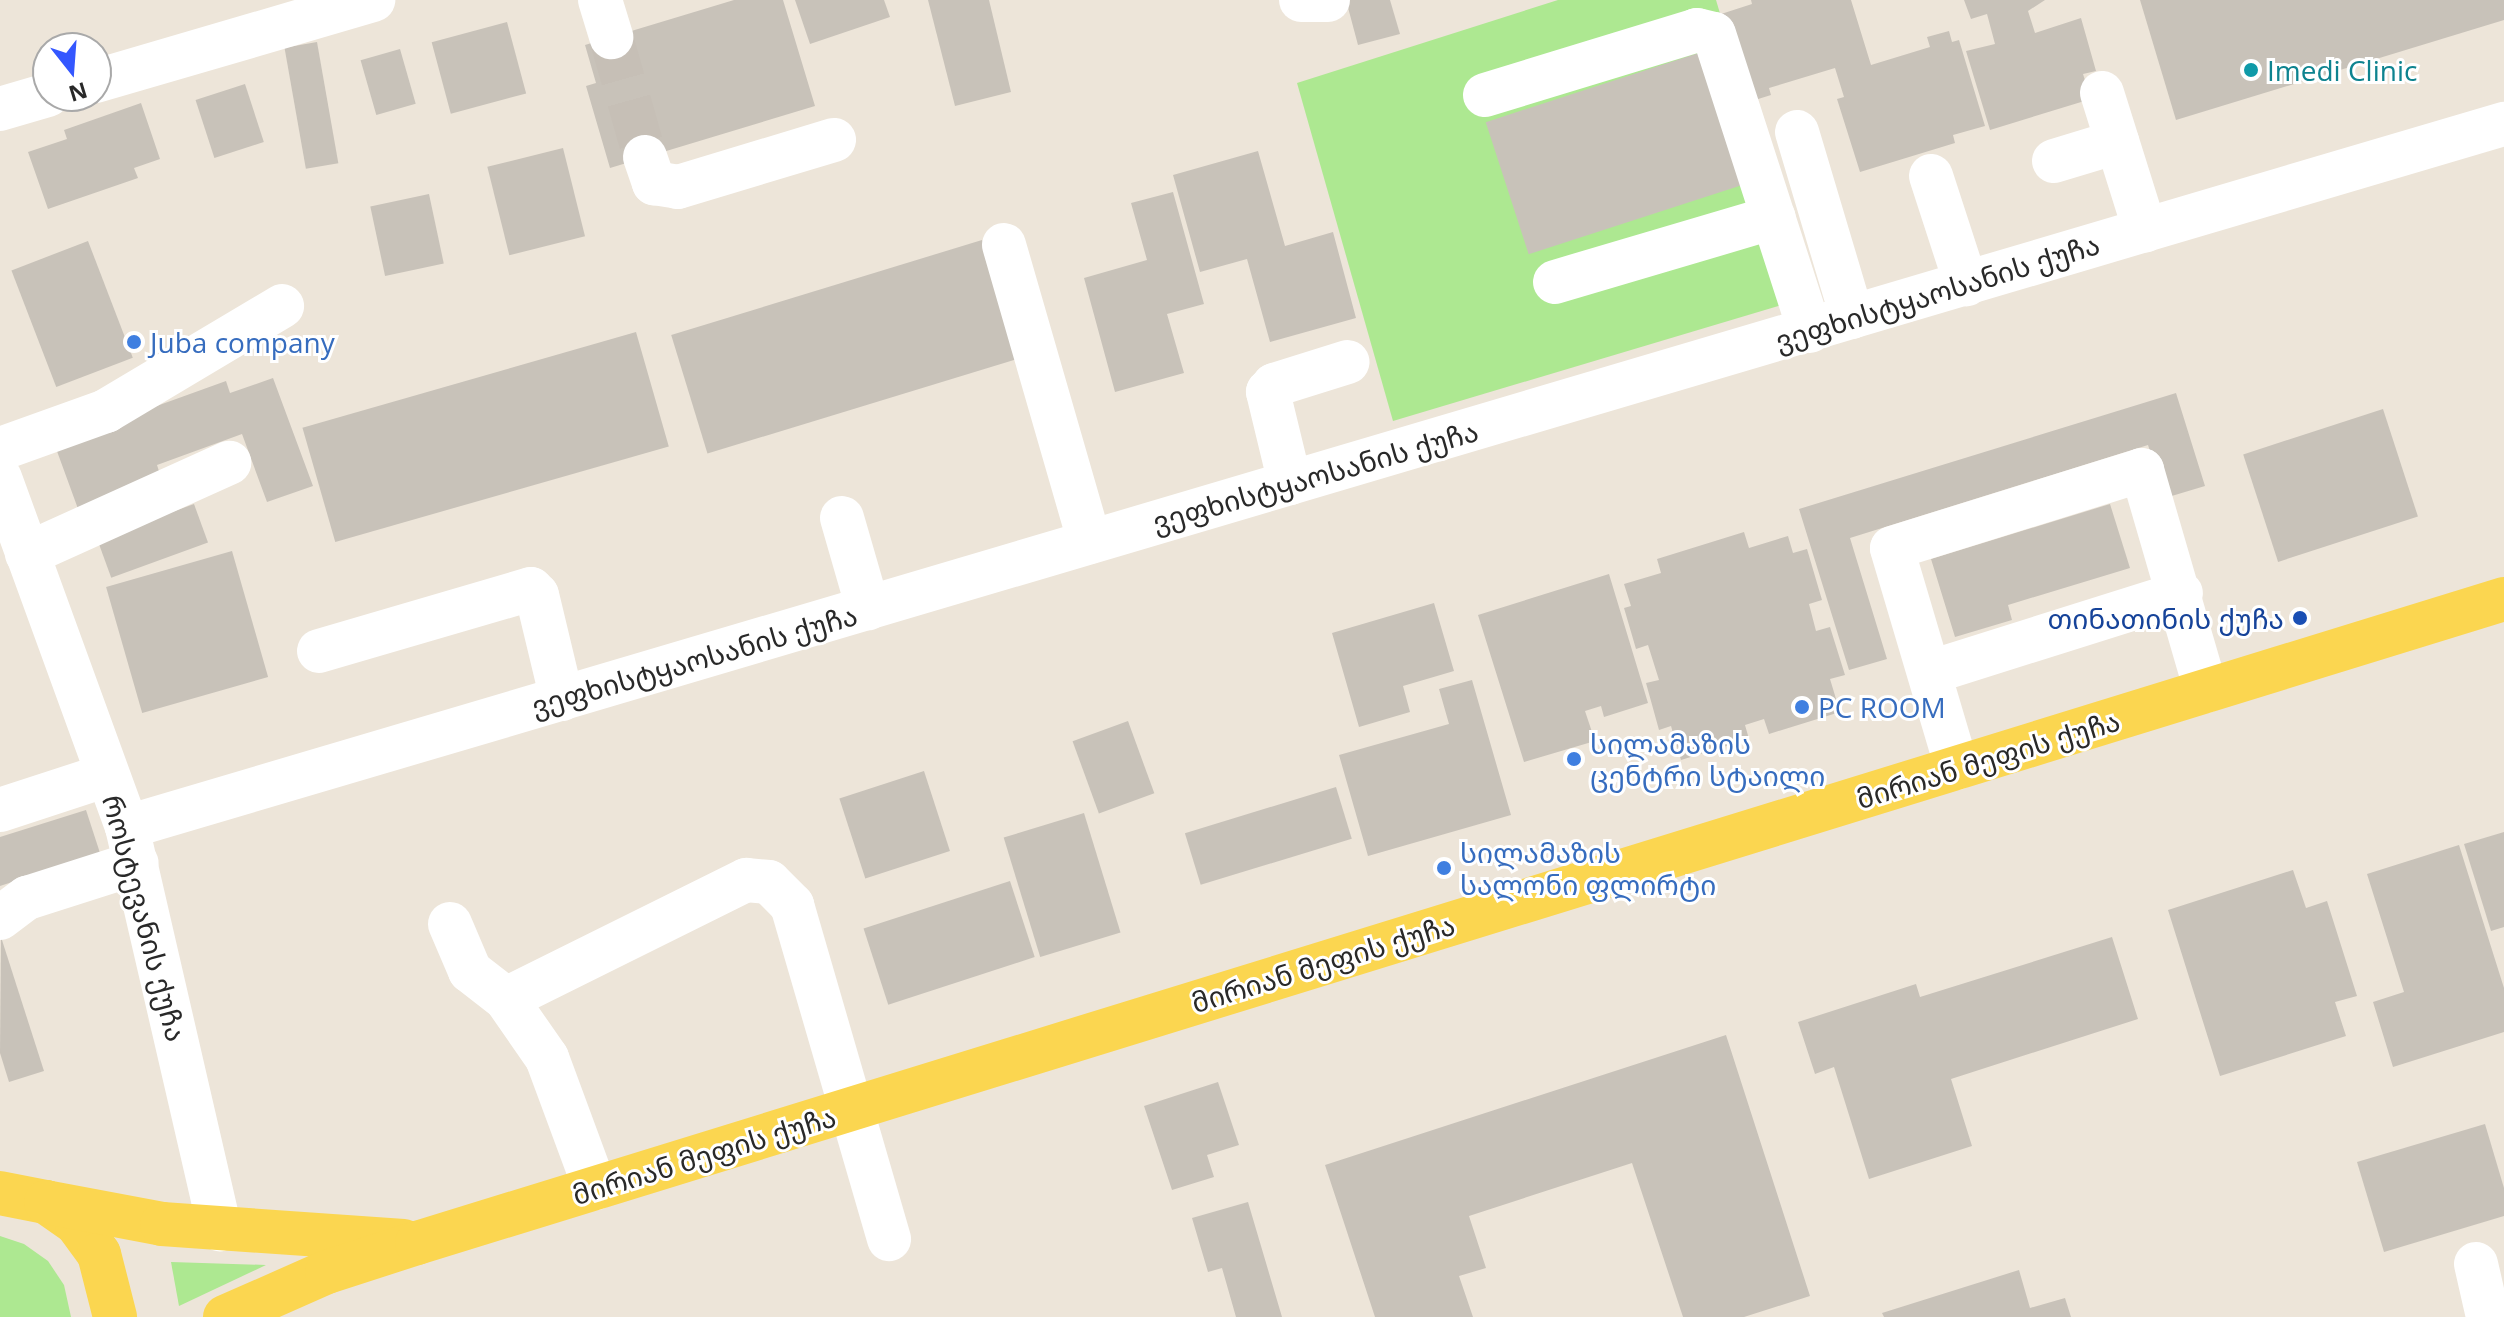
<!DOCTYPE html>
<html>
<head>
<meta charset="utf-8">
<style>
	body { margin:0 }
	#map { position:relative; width:2504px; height:1317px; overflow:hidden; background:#ede5d9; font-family:"Open Sans","Noto Sans Georgian",sans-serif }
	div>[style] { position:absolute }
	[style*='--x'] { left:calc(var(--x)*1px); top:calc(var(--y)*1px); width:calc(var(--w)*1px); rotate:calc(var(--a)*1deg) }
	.green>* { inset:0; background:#ade891 }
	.building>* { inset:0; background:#c8c2b9; transform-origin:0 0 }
	.minor-tunnel>* { height:44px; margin-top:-22px; transform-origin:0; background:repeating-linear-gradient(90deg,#c6bfb6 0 44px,transparent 0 66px) }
	.minor>* { height:44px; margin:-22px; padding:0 22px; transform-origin:22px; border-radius:22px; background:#fff }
	.major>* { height:44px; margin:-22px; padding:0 22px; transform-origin:22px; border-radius:22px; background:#fbd650 }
	.dots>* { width:22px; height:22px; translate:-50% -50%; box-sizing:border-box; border:4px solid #fff; border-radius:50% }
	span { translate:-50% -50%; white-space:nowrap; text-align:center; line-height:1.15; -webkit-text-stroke:6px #fff; paint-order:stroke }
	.culture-label { font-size:28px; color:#0d838f }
	.left { translate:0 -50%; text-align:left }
	.street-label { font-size:28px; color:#292929 }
	.shop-label { font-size:28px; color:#366cbe }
	.transit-label { font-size:28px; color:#164399 }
	.right { translate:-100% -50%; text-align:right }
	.north { position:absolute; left:32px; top:32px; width:80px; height:80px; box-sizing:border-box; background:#fff; border:2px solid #a9a9a9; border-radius:50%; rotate:163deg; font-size:22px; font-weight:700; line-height:32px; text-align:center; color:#292929 }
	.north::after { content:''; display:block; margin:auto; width:28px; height:36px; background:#3457ff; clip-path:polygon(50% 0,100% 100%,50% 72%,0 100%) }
</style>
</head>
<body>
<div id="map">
	<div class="green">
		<i style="clip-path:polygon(1558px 0,1716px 0,1805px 298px,1393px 421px,1297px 83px)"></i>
		<i style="clip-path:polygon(0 1236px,24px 1244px,48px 1261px,64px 1285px,71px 1317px,0 1317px)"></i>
		<i style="clip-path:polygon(171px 1262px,266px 1265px,179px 1306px)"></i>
	</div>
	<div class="building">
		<i style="clip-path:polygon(734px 0,783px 0,815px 106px,610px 168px,586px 86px,596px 83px,585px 45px)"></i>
		<i style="clip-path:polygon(795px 0,884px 0,890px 17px,810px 44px)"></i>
		<i style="clip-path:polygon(928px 0,989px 0,1011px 92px,955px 106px)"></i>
		<i style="clip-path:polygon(1346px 0,1390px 0,1400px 34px,1358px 45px)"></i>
		<i style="clip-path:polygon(1751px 0,1851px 0,1871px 65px,1930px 47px,1927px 37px,1949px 31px,1952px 42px,1959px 40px,1985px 126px,1953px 135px,1955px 143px,1860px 172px,1837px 99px,1844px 97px,1835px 68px,1769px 88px,1771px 95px,1755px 100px,1718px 15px,1752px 4px)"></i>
		<i style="clip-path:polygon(1964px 0,2045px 0,2028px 11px,2035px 33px,2081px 18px,2096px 71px,2083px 74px,2091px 99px,1990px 130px,1966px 51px,1995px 44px,1987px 14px,1971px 19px)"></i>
		<i style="clip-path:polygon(2140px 0,2504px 0,2504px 20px,2176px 120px)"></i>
		<i style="left:507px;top:22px;width:74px;height:78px;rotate:75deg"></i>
		<i style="left:317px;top:42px;width:123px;height:33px;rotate:80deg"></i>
		<i style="left:1714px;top:48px;width:139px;height:240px;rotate:72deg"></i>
		<i style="left:400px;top:49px;width:57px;height:41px;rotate:74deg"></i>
		<i style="left:245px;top:84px;width:61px;height:52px;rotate:72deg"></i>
		<i style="clip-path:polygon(141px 103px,160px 159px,134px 168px,138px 178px,48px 209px,28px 152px,67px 139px,64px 130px)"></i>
		<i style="left:563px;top:148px;width:91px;height:78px;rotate:76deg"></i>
		<i style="clip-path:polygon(1258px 151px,1285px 246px,1333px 232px,1356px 318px,1270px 342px,1247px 259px,1200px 272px,1173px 175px)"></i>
		<i style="clip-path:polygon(1173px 192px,1204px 304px,1167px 314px,1184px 373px,1115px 392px,1084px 278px,1147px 260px,1131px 203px)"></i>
		<i style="left:429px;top:194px;width:71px;height:60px;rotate:78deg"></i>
		<i style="left:982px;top:240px;width:124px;height:325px;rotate:73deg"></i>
		<i style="left:88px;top:241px;width:125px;height:82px;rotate:69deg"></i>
		<i style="left:636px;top:332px;width:119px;height:347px;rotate:74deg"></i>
		<i style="clip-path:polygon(273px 378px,313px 486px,267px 502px,242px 434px,157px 465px,164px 487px,81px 517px,54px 443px,226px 381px,230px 393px)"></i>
		<i style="clip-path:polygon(2176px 393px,2205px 486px,2165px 498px,2148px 445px,1850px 538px,1887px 659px,1849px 670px,1799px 509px)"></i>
		<i style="left:2383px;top:409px;width:113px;height:147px;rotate:72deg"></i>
		<i style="left:194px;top:504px;width:41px;height:103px;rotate:70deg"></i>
		<i style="clip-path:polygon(2110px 504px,2130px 568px,2008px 605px,2012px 620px,1955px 637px,1931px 559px)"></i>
		<i style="clip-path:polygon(1744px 532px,1749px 548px,1788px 536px,1793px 553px,1807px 549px,1822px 600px,1809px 604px,1816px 631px,1830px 627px,1845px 675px,1830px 679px,1840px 712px,1769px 734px,1764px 719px,1745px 725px,1749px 739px,1681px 760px,1671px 726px,1659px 730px,1646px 683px,1659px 680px,1648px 645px,1636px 649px,1624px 608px,1631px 606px,1624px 584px,1661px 573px,1657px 559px)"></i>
		<i style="left:232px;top:551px;width:131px;height:131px;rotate:74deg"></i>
		<i style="clip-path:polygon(1609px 574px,1648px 703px,1604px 717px,1601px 706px,1585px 711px,1595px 741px,1524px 762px,1478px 615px)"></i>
		<i style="clip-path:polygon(1434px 603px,1454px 671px,1403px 686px,1410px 712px,1359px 727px,1332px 633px)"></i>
		<i style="clip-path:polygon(1472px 680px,1511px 815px,1368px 856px,1339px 755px,1449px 724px,1439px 689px)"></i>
		<i style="left:1128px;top:721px;width:77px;height:59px;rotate:70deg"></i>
		<i style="left:924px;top:771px;width:84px;height:89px;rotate:72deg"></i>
		<i style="left:1336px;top:787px;width:54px;height:158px;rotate:73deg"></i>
		<i style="clip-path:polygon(86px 810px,100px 853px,0 886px,0 837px)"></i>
		<i style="left:1084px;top:813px;width:125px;height:84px;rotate:73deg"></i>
		<i style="clip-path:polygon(2504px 832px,2504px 927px,2491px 931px,2464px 844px)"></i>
		<i style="clip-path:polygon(2459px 845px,2504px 988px,2504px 1032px,2393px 1067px,2373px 1002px,2404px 992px,2367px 874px)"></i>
		<i style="clip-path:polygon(2293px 870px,2306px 908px,2327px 901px,2357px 996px,2335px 1002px,2346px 1036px,2220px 1076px,2168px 910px)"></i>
		<i style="left:1010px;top:881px;width:80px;height:154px;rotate:72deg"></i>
		<i style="clip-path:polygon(1px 937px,44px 1071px,9px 1082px,0 1053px)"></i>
		<i style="clip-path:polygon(2112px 937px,2138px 1019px,1951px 1079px,1972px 1146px,1869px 1179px,1834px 1067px,1815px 1074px,1798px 1022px,1916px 984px,1920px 997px)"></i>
		<i style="clip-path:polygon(1726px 1035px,1810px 1296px,1744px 1317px,1683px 1317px,1632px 1163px,1469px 1216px,1486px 1268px,1459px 1276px,1473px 1317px,1375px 1317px,1325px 1165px)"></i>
		<i style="clip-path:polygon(1218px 1082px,1239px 1145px,1207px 1155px,1214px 1177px,1172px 1190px,1144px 1106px)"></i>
		<i style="clip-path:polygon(2485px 1124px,2504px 1188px,2504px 1216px,2384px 1252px,2357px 1162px)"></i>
		<i style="clip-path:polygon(1248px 1202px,1282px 1317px,1236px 1317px,1222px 1268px,1208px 1272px,1192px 1218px)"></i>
		<i style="clip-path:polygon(2019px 1270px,2030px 1308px,2065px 1298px,2071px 1317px,1884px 1317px,1882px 1313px)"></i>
	</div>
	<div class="minor-tunnel">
		<i style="--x:611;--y:37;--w:125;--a:74.2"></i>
	</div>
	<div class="minor">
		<i style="--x:600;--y:0;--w:39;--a:73"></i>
		<i style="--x:1301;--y:0;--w:27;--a:0"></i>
		<i style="--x:96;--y:81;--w:289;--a:-16.3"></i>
		<i style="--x:2102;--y:93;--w:144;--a:72.6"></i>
		<i style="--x:1485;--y:95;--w:222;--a:-17"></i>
		<i style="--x:1697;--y:30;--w:17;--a:13"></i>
		<i style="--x:1714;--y:34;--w:312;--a:72.1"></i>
		<i style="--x:0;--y:109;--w:50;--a:-16.3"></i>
		<i style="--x:1797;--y:132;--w:193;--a:73.4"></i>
		<i style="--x:645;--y:157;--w:28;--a:71"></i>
		<i style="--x:654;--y:183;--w:24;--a:9"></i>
		<i style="--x:678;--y:187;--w:163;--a:-16.8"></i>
		<i style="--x:2054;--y:161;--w:66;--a:-16.8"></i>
		<i style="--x:1931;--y:176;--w:114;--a:72"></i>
		<i style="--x:1004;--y:245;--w:309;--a:73.9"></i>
		<i style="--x:1555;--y:282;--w:228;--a:-16.5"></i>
		<i style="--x:0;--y:449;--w:113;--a:-19.7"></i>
		<i style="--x:106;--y:411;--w:205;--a:-30.8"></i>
		<i style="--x:0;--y:478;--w:371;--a:70"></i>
		<i style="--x:127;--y:827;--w:413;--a:77"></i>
		<i style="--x:1290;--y:483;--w:94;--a:-103.6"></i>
		<i style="--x:1268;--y:392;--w:9;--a:-49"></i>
		<i style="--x:1274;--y:385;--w:77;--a:-17.3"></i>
		<i style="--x:842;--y:518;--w:94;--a:73.9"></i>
		<i style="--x:27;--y:554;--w:222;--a:-24.3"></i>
		<i style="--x:319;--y:651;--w:221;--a:-16.3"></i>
		<i style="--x:531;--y:589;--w:8;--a:45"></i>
		<i style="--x:537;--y:595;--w:107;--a:76.5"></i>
		<i style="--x:1931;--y:672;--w:262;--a:-17.5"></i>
		<i style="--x:1957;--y:768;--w:229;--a:-106.5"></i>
		<i style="--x:1892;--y:548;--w:262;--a:-17.3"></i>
		<i style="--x:2142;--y:470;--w:230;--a:73.8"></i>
		<i style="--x:0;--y:810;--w:113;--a:-18.1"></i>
		<i style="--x:127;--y:827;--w:2479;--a:-16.48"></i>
		<i style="--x:0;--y:918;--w:34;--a:-37"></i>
		<i style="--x:27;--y:898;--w:115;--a:-17.7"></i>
		<i style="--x:450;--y:924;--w:51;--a:66.9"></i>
		<i style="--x:470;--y:971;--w:46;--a:37.9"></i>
		<i style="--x:506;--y:999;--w:72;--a:55.2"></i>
		<i style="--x:547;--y:1058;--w:139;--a:69.7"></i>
		<i style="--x:506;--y:999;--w:268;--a:-26.4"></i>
		<i style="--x:746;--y:880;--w:23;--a:5"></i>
		<i style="--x:769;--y:882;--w:33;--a:45"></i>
		<i style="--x:792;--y:905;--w:348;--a:73.8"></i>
		<i style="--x:2476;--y:1264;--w:54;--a:77.2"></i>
	</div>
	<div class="major">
		<i style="--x:0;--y:1193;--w:47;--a:11.1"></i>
		<i style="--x:46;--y:1202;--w:38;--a:35"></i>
		<i style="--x:77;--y:1224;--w:37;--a:54"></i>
		<i style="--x:99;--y:1254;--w:65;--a:75.7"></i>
		<i style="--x:46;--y:1202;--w:118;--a:10.7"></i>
		<i style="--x:162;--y:1224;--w:242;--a:4"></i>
		<i style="--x:225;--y:1317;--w:111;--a:-23.8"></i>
		<i style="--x:327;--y:1272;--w:95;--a:-17.9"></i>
		<i style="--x:417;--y:1243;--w:2184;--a:-17.15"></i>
	</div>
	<div class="dots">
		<i style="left:2251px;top:70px;background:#0f9aa8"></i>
		<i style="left:134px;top:342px;background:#3f7fe0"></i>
		<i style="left:2300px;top:618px;background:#1a4fb4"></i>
		<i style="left:1802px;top:707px;background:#3f7fe0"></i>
		<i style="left:1574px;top:759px;background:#3f7fe0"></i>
		<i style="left:1444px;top:868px;background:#3f7fe0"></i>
	</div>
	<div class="culture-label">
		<span class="left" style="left:2267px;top:70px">Imedi Clinic</span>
	</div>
	<div class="street-label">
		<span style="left:1937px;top:292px;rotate:-17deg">ვეფხისტყაოსანის ქუჩა</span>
		<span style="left:1315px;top:476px;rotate:-16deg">ვეფხისტყაოსანის ქუჩა</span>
		<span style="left:694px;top:660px;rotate:-16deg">ვეფხისტყაოსანის ქუჩა</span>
		<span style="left:1988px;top:759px;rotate:-17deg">მირიან მეფის ქუჩა</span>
		<span style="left:145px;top:918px;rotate:75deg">როსტევანის ქუჩა</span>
		<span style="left:1323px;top:963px;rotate:-17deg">მირიან მეფის ქუჩა</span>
		<span style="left:704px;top:1155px;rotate:-17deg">მირიან მეფის ქუჩა</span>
	</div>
	<div class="shop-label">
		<span class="left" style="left:150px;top:342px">Juba company</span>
		<span class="left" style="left:1818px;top:707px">PC ROOM</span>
		<span class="left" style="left:1590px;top:759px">სილამაზის<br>ცენტრი სტაილი</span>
		<span class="left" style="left:1460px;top:868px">სილამაზის<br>სალონი ფლირტი</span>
	</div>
	<div class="transit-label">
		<span class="right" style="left:2284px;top:618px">თინათინის ქუჩა</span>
	</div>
	<div class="north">N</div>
</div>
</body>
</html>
